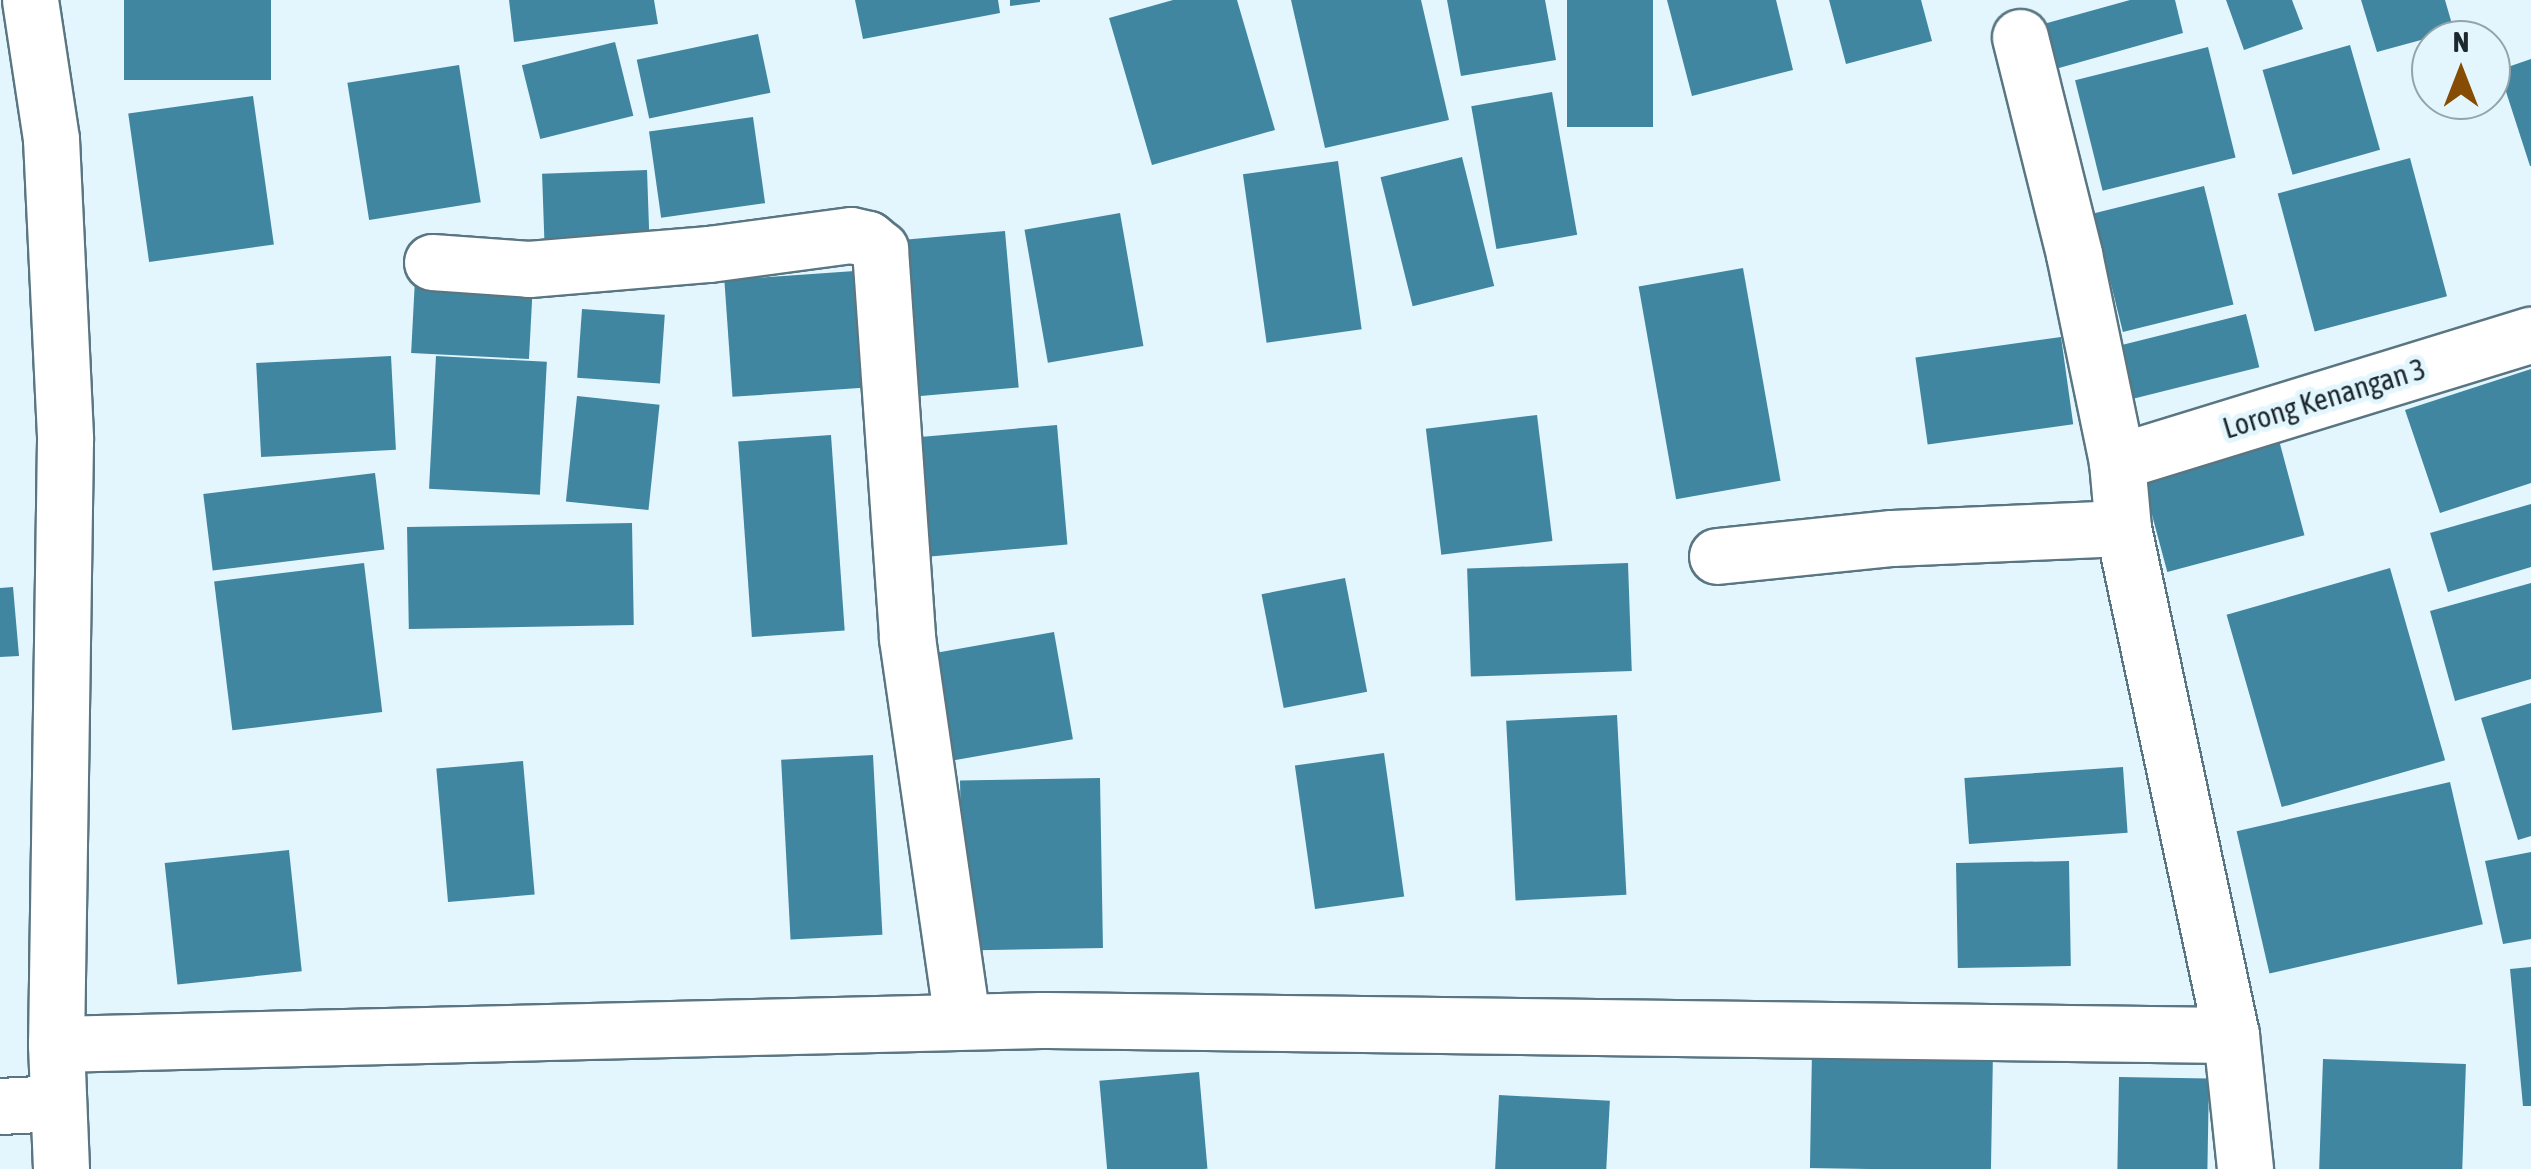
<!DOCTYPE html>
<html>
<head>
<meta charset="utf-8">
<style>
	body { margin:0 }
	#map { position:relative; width:2531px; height:1169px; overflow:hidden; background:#e3f6fe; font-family:"Asap Condensed",sans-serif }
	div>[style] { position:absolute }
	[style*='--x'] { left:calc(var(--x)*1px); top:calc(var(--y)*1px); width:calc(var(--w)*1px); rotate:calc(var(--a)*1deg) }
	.building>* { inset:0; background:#4186a1; transform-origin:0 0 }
	.roads { filter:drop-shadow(2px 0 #597682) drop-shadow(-2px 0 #597682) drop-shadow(0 2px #597682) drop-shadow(0 -2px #597682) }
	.street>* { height:55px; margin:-27.5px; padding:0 27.5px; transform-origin:27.5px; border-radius:27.5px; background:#fff }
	span { translate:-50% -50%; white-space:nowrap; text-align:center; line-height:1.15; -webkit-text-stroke:10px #e3f6fe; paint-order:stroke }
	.street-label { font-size:30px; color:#1c282d }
	.north { position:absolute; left:2411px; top:20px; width:100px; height:100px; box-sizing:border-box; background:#e3f6fe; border:2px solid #93a4aa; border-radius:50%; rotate:0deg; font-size:28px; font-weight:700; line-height:40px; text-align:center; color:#1c282d }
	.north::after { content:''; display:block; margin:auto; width:35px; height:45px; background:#864c03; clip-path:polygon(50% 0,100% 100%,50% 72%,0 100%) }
</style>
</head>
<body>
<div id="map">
	<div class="building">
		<i style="left:124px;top:0;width:147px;height:80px"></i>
		<i style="clip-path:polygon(509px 0,654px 0,658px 24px,514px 42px)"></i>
		<i style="clip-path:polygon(855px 0,998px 0,1000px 13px,863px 39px)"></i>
		<i style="clip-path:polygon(1010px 0,1040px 0,1040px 2px,1010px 6px)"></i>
		<i style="clip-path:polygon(1173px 0,1237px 0,1275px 130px,1152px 165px,1109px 18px)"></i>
		<i style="clip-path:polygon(1291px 0,1421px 0,1449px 120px,1325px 148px)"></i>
		<i style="clip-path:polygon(1447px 0,1545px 0,1556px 60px,1461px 76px)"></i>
		<i style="left:1567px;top:0;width:86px;height:127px"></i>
		<i style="clip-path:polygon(1667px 0,1776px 0,1793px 70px,1692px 96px)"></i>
		<i style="clip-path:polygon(1829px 0,1921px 0,1932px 41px,1846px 64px)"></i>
		<i style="clip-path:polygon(2130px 0,2175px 0,2183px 33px,2052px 70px,2040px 25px)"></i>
		<i style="clip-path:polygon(2226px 0,2292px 0,2303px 29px,2244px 50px)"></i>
		<i style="clip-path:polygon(2361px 0,2445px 0,2454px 31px,2377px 52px)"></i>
		<i style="left:758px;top:34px;width:60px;height:124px;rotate:78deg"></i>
		<i style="left:615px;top:42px;width:76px;height:96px;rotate:76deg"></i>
		<i style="left:2350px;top:45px;width:109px;height:91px;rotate:74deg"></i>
		<i style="left:2208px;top:47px;width:114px;height:137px;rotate:76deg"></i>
		<i style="clip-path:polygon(2531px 59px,2531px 166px,2530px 166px,2499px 70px)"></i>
		<i style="left:459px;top:65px;width:139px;height:113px;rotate:81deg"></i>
		<i style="left:1552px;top:92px;width:145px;height:82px;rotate:80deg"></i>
		<i style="left:253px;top:96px;width:150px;height:126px;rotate:82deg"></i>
		<i style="left:753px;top:117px;width:87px;height:105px;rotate:82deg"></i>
		<i style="left:1462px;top:157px;width:133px;height:84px;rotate:76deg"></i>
		<i style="left:2410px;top:158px;width:143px;height:137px;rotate:75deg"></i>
		<i style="left:1338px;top:161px;width:170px;height:96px;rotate:82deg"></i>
		<i style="left:647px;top:170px;width:75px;height:105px;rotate:88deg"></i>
		<i style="left:2204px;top:186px;width:122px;height:114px;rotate:76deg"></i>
		<i style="left:1120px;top:213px;width:135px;height:97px;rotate:80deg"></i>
		<i style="left:1005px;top:231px;width:157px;height:107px;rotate:85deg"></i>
		<i style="left:1743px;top:268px;width:216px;height:106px;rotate:80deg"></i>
		<i style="left:869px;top:270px;width:117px;height:145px;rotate:86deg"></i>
		<i style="left:415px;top:279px;width:118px;height:74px;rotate:3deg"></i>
		<i style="left:582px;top:309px;width:83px;height:69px;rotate:4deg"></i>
		<i style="left:2246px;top:314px;width:55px;height:130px;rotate:76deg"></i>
		<i style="left:2061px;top:337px;width:88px;height:147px;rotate:82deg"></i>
		<i style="left:391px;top:356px;width:94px;height:135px;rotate:87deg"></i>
		<i style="left:436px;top:356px;width:111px;height:133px;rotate:3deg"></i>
		<i style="clip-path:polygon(2531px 369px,2531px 483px,2440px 513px,2405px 410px)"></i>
		<i style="left:577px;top:396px;width:83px;height:106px;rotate:6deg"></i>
		<i style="left:1537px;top:415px;width:127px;height:112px;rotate:83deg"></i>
		<i style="left:1057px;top:425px;width:120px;height:146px;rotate:85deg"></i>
		<i style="left:2276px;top:429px;width:110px;height:142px;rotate:75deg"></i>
		<i style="left:831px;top:435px;width:196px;height:93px;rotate:86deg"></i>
		<i style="left:375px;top:473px;width:77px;height:173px;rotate:83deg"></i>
		<i style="clip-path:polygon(2531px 504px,2531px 567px,2448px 592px,2430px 533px)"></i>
		<i style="left:632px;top:523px;width:102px;height:225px;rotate:89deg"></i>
		<i style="left:364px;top:563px;width:150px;height:151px;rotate:83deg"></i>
		<i style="left:1628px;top:563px;width:108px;height:161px;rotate:88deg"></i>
		<i style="left:2390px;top:568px;width:200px;height:170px;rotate:74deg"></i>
		<i style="left:1345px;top:578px;width:116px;height:85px;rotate:79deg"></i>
		<i style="clip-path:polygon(2531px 583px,2531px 679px,2455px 701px,2430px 611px)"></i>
		<i style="clip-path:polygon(13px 587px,19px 656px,0 657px,0 588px)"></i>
		<i style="left:1054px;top:632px;width:109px;height:135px;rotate:80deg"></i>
		<i style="clip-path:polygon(2531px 703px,2531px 836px,2518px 840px,2481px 718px)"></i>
		<i style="left:1617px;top:715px;width:180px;height:111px;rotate:87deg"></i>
		<i style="left:1384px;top:753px;width:145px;height:90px;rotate:82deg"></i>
		<i style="left:873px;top:755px;width:180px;height:92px;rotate:87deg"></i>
		<i style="left:523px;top:761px;width:134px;height:87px;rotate:85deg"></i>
		<i style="left:2123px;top:767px;width:66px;height:159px;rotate:86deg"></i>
		<i style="left:1100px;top:778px;width:170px;height:140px;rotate:89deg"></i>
		<i style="left:2450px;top:782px;width:146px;height:219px;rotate:77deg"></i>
		<i style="left:289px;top:850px;width:122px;height:125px;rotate:84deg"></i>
		<i style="clip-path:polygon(2531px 852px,2531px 939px,2503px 944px,2485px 861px)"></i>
		<i style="left:2069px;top:861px;width:105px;height:113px;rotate:89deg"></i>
		<i style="clip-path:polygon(2531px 967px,2531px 1106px,2523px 1106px,2510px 969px)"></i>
		<i style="left:1812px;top:1050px;width:181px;height:118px;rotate:1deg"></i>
		<i style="left:2323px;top:1059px;width:143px;height:110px;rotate:2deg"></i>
		<i style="left:1199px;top:1072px;width:97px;height:100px;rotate:85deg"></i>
		<i style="left:2119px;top:1077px;width:90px;height:92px;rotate:1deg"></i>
		<i style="left:1499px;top:1095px;width:111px;height:74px;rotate:3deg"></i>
	</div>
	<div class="roads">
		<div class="street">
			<i style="--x:30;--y:0;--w:141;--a:81.4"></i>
			<i style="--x:51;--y:139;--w:301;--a:87.3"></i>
			<i style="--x:65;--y:440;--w:604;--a:90.85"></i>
			<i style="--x:56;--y:1044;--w:125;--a:87.7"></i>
			<i style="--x:2020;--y:37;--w:224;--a:76"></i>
			<i style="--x:2074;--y:254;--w:212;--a:78.3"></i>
			<i style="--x:2117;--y:462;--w:66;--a:84.8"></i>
			<i style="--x:2123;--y:528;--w:518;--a:77.97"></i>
			<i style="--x:2231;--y:1035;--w:135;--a:84"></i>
			<i style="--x:432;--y:262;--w:97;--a:4.1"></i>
			<i style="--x:529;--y:269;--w:181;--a:-4.8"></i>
			<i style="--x:709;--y:254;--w:143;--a:-7.6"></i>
			<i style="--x:851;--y:235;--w:17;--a:13"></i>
			<i style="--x:868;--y:239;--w:16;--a:40"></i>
			<i style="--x:880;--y:249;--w:390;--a:86"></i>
			<i style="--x:907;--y:638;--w:387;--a:81.8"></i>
			<i style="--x:2117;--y:462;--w:433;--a:-17.1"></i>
			<i style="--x:1717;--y:556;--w:176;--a:-5.9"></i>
			<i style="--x:1892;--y:538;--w:231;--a:-2.5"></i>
			<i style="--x:56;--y:1044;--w:985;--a:-1.4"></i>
			<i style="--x:1041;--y:1020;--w:1190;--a:0.72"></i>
			<i style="--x:0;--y:1106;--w:57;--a:-3"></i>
		</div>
	</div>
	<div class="street-label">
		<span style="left:2324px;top:398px;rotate:-17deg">Lorong Kenangan 3</span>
	</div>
	<div class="north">N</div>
</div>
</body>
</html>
